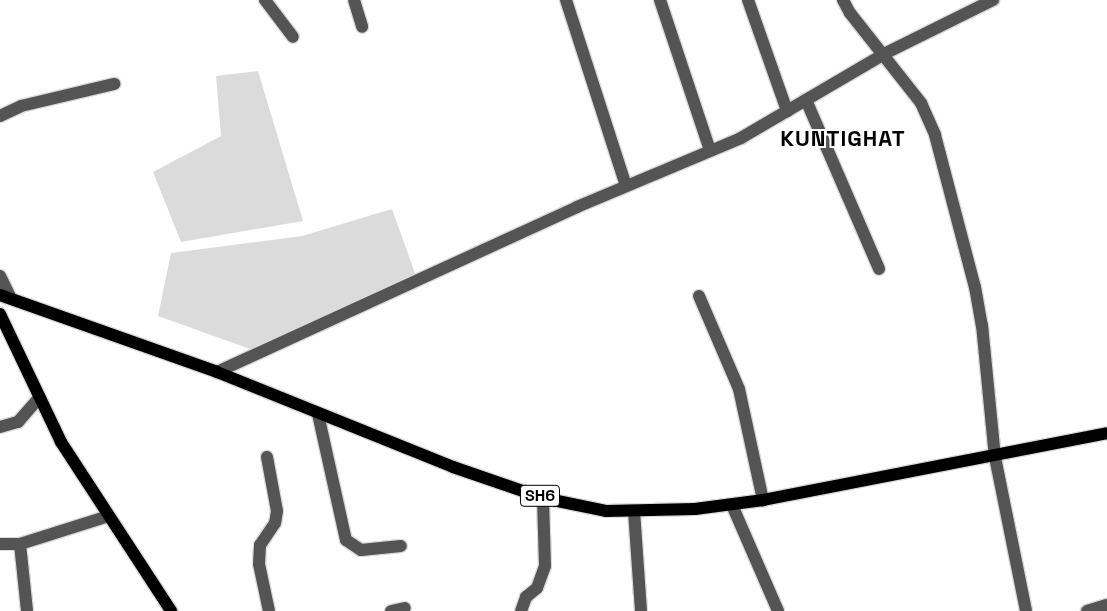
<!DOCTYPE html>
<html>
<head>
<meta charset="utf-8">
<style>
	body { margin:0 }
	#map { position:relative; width:1107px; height:611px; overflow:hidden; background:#fff; font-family:"Space Grotesk",sans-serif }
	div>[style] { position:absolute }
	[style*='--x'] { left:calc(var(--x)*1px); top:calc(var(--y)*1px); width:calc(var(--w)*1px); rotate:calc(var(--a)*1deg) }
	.green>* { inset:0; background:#dbdbdb }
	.roads { filter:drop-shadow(1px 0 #dbdbdb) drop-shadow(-1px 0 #dbdbdb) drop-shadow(0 1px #dbdbdb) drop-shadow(0 -1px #dbdbdb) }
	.minor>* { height:12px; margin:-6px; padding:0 6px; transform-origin:6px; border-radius:6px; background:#545454 }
	.major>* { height:12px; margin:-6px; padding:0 6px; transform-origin:6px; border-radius:6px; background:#000 }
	span { translate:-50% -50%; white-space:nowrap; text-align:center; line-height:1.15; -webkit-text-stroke:4px #fff; paint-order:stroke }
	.shield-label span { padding:1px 4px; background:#fff; border:1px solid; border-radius:4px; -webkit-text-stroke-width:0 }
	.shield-label { font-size:16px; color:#000; font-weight:700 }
	.district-label { font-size:22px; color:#000; font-weight:700; letter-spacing:1px }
</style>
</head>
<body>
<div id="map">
	<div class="green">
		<i style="clip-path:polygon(258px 71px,303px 221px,181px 242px,153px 172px,221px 136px,216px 76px)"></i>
		<i style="clip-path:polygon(392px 209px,417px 279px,253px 350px,158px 316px,171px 253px,302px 236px)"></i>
	</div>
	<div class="roads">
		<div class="minor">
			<i style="--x:265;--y:0;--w:46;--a:52.9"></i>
			<i style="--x:354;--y:0;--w:28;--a:73"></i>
			<i style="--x:566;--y:0;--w:195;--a:72.1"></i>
			<i style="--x:660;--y:0;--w:158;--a:71.6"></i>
			<i style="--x:748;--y:0;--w:118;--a:70.6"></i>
			<i style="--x:843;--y:0;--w:15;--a:62"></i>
			<i style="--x:850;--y:13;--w:115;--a:51.7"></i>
			<i style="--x:921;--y:103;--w:35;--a:66"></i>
			<i style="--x:935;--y:135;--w:157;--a:75.3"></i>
			<i style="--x:975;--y:287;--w:39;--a:80"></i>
			<i style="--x:982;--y:325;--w:133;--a:84.4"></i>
			<i style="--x:995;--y:457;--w:157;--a:78.6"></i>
			<i style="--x:806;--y:100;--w:184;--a:66.6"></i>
			<i style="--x:0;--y:116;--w:23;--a:-25"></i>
			<i style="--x:21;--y:106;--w:96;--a:-13.3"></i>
			<i style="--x:0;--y:276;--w:25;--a:64"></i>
			<i style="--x:699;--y:296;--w:101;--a:66.7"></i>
			<i style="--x:739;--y:389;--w:114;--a:77.8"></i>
			<i style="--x:217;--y:372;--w:396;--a:-24.6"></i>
			<i style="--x:577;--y:207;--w:178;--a:-22.8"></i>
			<i style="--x:741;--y:138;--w:166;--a:-30.4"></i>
			<i style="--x:884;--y:54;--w:122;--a:-26.4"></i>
			<i style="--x:318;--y:414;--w:129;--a:77.5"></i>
			<i style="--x:346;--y:540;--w:18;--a:34"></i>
			<i style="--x:361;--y:550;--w:40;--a:-5.7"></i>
			<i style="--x:0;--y:427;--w:19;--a:-16"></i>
			<i style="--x:18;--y:422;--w:33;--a:-49"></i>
			<i style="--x:267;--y:457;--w:55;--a:79.5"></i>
			<i style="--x:277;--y:511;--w:12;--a:99"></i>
			<i style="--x:275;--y:523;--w:27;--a:124"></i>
			<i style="--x:260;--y:545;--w:19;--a:93"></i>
			<i style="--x:259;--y:564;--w:48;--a:78"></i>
			<i style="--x:732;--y:505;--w:116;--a:66.5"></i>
			<i style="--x:634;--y:511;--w:100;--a:86"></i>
			<i style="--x:0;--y:544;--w:20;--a:0"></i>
			<i style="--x:20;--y:544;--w:93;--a:-17.5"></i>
			<i style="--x:20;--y:544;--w:67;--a:84"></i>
			<i style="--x:391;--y:611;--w:14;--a:-12"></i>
			<i style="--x:521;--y:611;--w:15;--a:-70"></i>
			<i style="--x:526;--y:597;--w:14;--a:-39"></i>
			<i style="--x:537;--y:588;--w:23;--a:-70"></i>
			<i style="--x:545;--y:566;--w:68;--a:-91.7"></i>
			<i style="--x:1087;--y:611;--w:21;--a:-17"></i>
		</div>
		<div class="major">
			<i style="--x:0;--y:295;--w:230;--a:19.5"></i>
			<i style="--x:217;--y:372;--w:254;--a:21.9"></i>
			<i style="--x:453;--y:467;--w:95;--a:19"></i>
			<i style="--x:543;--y:498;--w:64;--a:11.7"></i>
			<i style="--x:606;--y:511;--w:89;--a:-1.3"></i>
			<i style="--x:695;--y:509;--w:69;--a:-7.5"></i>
			<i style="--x:763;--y:500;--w:350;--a:-11"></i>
			<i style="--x:0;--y:314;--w:142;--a:64.5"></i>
			<i style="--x:61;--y:442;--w:202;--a:56.9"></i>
		</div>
	</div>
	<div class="shield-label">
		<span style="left:540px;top:496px">SH6</span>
	</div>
	<div class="district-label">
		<span style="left:843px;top:139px">KUNTIGHAT</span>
	</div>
</div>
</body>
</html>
